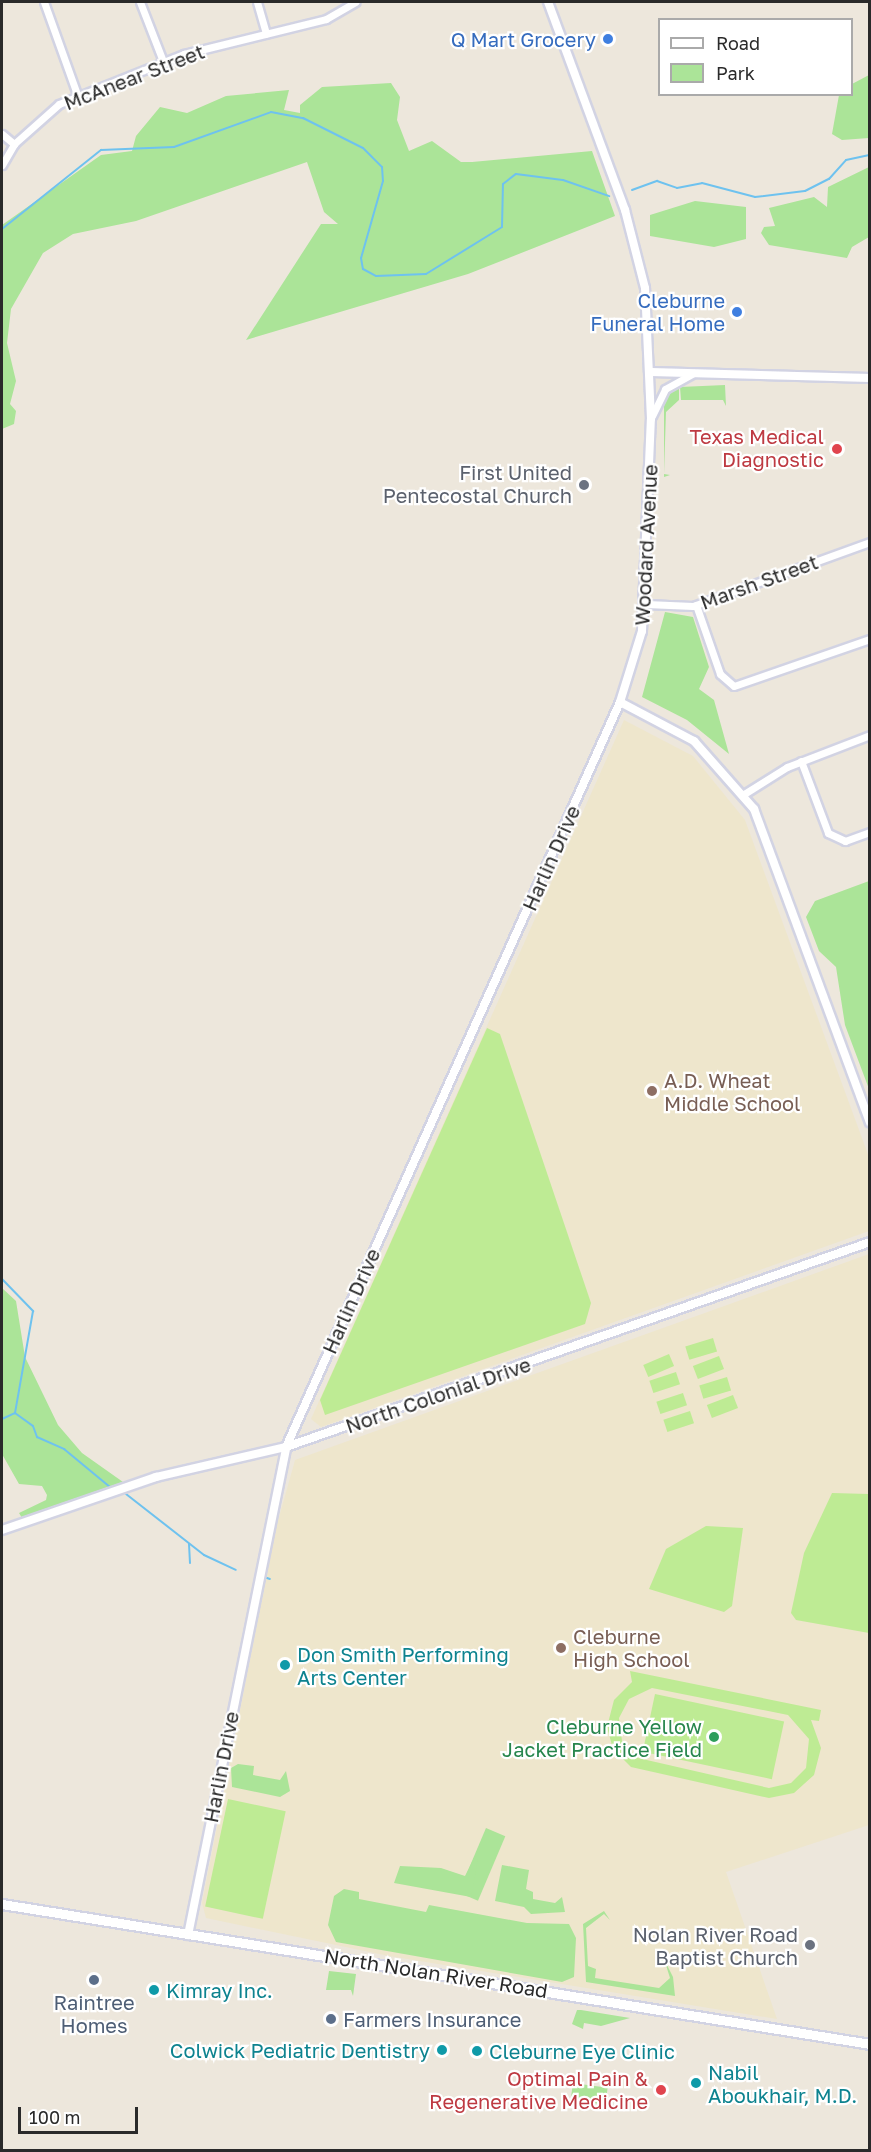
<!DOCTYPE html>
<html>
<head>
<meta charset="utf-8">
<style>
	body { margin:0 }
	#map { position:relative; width:871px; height:2152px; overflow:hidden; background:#ede7dc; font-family:"Golos Text",sans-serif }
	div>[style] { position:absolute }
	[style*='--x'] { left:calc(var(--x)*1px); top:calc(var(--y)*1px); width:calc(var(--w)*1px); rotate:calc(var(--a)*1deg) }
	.education>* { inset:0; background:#eee6cc }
	.green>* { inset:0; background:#abe498; transform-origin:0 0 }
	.pitch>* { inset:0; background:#beeb94; transform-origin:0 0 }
	.stream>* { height:2px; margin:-1px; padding:0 1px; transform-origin:1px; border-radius:1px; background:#6ec2ef }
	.roads { filter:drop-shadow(2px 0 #d2d3e3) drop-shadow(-2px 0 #d2d3e3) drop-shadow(0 2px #d2d3e3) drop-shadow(0 -2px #d2d3e3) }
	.minor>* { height:7px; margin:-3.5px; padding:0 3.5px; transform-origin:3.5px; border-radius:3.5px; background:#fff }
	.tertiary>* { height:8px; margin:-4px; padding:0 4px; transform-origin:4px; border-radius:4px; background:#fff }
	.secondary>* { height:9px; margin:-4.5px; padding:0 4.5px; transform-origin:4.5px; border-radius:4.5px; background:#fff }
	.dots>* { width:16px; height:16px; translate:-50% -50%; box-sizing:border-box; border:3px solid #fff; border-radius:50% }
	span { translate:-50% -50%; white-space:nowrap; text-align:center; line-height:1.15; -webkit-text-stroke:4.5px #fff; paint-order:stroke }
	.shop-label { font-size:20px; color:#366cbe }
	.right { translate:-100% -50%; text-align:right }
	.street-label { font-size:20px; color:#2a2a2a }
	.health-label { font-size:20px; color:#be3a42 }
	.worship-label { font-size:20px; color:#5b616d }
	.education-label { font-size:20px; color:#785e54 }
	.left { translate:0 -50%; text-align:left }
	.culture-label { font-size:20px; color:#0d838f }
	.leisure-label { font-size:20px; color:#27864d }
	.service-label { font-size:20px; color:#4e5e75 }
	.frame { position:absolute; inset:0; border:3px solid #2a2a2a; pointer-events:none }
	.legend { position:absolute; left:658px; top:18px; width:195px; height:78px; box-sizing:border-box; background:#fff; border:2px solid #aaa; margin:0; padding:8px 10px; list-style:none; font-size:18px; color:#2a2a2a }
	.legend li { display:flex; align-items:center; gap:12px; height:30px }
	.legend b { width:30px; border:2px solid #aaa }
	.scale { position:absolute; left:18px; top:2107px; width:120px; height:27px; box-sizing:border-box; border:3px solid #2a2a2a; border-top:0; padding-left:8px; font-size:18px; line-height:21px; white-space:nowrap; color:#2a2a2a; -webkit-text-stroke:4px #fff; paint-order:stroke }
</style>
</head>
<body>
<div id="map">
	<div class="education">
		<i style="clip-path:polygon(624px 720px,693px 756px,745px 820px,869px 1157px,869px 1231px,321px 1427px,311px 1419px)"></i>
		<i style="clip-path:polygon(869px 1254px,869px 1825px,726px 1872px,777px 2019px,389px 1956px,206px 1918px,202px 1903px,276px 1528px,295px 1460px)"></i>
	</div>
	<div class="green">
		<i style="clip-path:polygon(869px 75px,869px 138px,842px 140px,832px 134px,839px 95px,852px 94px,852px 84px)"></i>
		<i style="clip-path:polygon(391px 83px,400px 97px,397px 120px,409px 151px,432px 141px,461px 162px,472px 162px,592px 151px,615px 216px,468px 274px,246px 340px,321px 224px,338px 224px,324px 212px,307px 162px,136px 221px,73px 234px,43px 253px,11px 309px,7px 343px,16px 381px,10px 404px,16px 411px,14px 424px,2px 429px,2px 225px,101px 155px,132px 151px,136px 136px,160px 107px,187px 113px,226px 96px,289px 90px,284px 110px,300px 113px,300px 105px,322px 87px)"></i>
		<i style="clip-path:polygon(869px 167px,869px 237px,852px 247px,847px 258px,769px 245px,761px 233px,764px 227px,775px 226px,769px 208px,814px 197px,827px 207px,828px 187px)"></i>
		<i style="clip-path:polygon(695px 201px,746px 207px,746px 239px,714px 247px,650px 236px,650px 215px)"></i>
		<i style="clip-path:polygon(725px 385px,726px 406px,723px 400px,681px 400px,680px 387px)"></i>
		<i style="clip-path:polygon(679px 387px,679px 400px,666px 412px,664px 474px,670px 475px,664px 477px,664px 401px,667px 392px)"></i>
		<i style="clip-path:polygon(665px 612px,693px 617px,709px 667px,699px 689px,714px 700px,729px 754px,687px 720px,642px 697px)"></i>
		<i style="clip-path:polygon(869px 881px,870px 881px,869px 1089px,845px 1025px,836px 967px,819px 951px,806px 917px,815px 901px)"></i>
		<i style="clip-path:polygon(2px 1288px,16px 1301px,25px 1357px,58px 1425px,82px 1453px,123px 1482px,22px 1518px,19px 1513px,46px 1500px,47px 1495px,42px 1486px,19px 1484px,2px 1454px)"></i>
		<i style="clip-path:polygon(238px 1764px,254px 1766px,253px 1775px,280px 1780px,286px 1771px,290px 1791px,280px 1797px,232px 1787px,231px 1768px)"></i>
		<i style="left:486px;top:1828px;width:21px;height:70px;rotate:23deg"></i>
		<i style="clip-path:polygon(474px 1858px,478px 1859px,471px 1897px,394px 1883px,400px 1866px,441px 1868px,465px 1876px)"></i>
		<i style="clip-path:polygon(502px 1865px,529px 1870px,526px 1889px,533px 1892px,533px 1899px,555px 1903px,562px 1897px,565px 1912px,531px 1914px,524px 1907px,495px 1901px)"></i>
		<i style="clip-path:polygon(344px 1889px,359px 1892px,359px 1899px,426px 1912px,429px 1905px,527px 1923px,569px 1924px,576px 1938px,574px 1977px,562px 1982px,336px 1942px,328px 1925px,334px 1896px)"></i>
		<i style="clip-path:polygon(604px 1911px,610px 1920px,604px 1914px,586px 1928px,588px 1966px,596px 1969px,595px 1978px,659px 1988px,670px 1978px,665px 1962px,657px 1963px,663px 1957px,673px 1977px,675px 1996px,586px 1982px,583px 1924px)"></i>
		<i style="clip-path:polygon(329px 1971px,356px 1974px,353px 1996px,351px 1990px,326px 1990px)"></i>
		<i style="clip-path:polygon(577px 2010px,581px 2010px,630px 2018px,601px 2026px,584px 2023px,583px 2029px,572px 2024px)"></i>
		<i style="left:573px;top:2083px;width:35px;height:17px;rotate:8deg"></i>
	</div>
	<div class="pitch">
		<i style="clip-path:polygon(487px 1028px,500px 1034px,591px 1303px,585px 1324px,325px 1415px,320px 1400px)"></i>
		<i style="left:713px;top:1338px;width:14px;height:29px;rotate:73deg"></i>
		<i style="left:669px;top:1354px;width:13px;height:28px;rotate:67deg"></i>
		<i style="left:719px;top:1356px;width:14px;height:28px;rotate:69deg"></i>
		<i style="left:676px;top:1372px;width:13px;height:28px;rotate:72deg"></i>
		<i style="left:727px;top:1377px;width:14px;height:29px;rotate:73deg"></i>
		<i style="left:683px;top:1393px;width:13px;height:28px;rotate:72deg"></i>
		<i style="left:733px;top:1395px;width:14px;height:28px;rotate:69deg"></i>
		<i style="left:690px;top:1411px;width:13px;height:28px;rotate:72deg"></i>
		<i style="clip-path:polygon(832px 1493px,869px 1494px,869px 1633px,796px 1620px,791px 1613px,804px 1553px)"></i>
		<i style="clip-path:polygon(706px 1526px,743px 1528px,732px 1606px,724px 1612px,649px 1589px,666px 1549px)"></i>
		<i style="clip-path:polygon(evenodd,630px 1671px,821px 1710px,819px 1721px,811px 1720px,821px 1748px,814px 1775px,794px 1793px,769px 1798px,631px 1767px,613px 1749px,607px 1727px,614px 1700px,632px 1682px,630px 1671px,652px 1688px,788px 1715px,809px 1739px,806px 1768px,791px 1783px,769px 1788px,638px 1758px,622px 1741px,619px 1718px,629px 1699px,652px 1688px)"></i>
		<i style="left:655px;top:1694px;width:132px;height:59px;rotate:12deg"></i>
		<i style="left:228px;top:1799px;width:59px;height:110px;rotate:12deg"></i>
	</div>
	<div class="stream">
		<i style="--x:632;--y:190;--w:27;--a:-20"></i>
		<i style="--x:657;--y:181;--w:21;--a:19"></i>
		<i style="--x:677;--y:188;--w:25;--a:-11"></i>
		<i style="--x:702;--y:183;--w:55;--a:14.8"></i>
		<i style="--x:755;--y:197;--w:50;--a:-6.8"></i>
		<i style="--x:805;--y:191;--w:27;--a:-27"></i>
		<i style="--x:829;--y:179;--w:25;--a:-48"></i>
		<i style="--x:846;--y:160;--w:25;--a:-12"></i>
		<i style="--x:2;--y:229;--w:127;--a:-38.6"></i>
		<i style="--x:101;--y:150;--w:73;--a:-2.4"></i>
		<i style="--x:174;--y:147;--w:103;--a:-19.8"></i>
		<i style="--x:271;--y:112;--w:33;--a:11"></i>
		<i style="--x:303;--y:118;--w:67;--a:26.6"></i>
		<i style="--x:363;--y:148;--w:27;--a:45"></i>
		<i style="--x:382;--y:167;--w:14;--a:86"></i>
		<i style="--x:383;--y:181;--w:80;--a:105.9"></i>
		<i style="--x:361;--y:258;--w:11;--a:80"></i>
		<i style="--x:363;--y:269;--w:15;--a:28"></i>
		<i style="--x:376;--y:276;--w:50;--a:-2.3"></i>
		<i style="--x:426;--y:274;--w:89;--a:-31.7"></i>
		<i style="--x:502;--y:227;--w:43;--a:-88.7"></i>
		<i style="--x:503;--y:184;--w:16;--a:-38"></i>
		<i style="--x:516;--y:174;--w:47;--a:7.3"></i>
		<i style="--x:563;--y:180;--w:49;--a:19.2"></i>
		<i style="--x:2;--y:1279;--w:45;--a:45.9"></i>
		<i style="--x:33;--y:1311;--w:104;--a:100"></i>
		<i style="--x:15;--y:1413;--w:22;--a:36"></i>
		<i style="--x:33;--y:1426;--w:12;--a:70"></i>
		<i style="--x:37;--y:1437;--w:30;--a:24"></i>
		<i style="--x:64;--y:1449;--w:60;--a:39.6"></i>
		<i style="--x:2;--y:1419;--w:14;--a:-25"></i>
		<i style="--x:126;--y:1494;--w:99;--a:38"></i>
		<i style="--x:204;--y:1555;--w:35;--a:25"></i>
		<i style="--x:189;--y:1544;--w:19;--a:87"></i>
		<i style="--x:267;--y:1578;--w:3;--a:18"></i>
	</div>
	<div class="roads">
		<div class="minor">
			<i style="--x:44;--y:2;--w:101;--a:70.3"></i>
			<i style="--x:140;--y:2;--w:66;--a:68.8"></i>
			<i style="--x:257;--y:2;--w:33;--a:74"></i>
			<i style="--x:2;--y:134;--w:16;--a:40"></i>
			<i style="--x:2;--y:165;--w:24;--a:-60"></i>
			<i style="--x:14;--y:144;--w:60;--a:-41.6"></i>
			<i style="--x:59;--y:104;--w:135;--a:-21.8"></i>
			<i style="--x:184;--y:54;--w:146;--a:-13.8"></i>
			<i style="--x:326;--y:19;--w:34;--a:-30"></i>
			<i style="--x:652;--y:416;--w:30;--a:-64"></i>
			<i style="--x:665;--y:389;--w:33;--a:-29"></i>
			<i style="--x:646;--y:604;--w:47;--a:2.4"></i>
			<i style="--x:693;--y:606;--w:188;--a:-19.9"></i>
			<i style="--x:696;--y:605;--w:73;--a:70.8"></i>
			<i style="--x:720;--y:674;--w:18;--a:41"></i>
			<i style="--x:734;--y:686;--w:144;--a:-19.1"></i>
			<i style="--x:801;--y:761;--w:77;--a:69.4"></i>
			<i style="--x:828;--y:833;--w:19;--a:25"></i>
			<i style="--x:845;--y:841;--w:27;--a:-20"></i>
			<i style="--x:744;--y:794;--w:51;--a:-32.1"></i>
			<i style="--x:787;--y:767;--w:89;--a:-21.1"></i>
		</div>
		<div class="tertiary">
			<i style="--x:651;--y:372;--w:219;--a:1.6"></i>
			<i style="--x:620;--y:702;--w:84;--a:27.8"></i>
			<i style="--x:694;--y:741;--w:91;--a:48.6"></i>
			<i style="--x:754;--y:809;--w:334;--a:69.7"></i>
			<i style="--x:2;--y:1530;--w:163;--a:-19"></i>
			<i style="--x:156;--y:1477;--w:133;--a:-13"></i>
			<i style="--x:286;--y:1447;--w:619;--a:-19.34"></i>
			<i style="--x:188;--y:1935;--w:498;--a:-78.6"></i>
			<i style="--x:286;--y:1447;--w:816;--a:-65.85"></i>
			<i style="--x:620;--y:702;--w:74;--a:-72.8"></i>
			<i style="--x:642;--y:631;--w:212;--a:-87.6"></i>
			<i style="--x:651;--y:419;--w:131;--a:-92.6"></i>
			<i style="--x:645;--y:288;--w:81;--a:-104.4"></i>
			<i style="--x:625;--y:210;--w:222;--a:-110.3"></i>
		</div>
		<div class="secondary">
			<i style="--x:2;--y:1904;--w:879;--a:9.16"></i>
		</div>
	</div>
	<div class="dots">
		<i style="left:608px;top:39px;background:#3f7fe0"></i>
		<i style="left:737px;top:312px;background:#3f7fe0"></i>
		<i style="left:837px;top:449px;background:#e0444e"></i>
		<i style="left:584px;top:485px;background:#6b7280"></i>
		<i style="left:652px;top:1091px;background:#8d6e63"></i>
		<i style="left:561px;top:1648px;background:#8d6e63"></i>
		<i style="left:285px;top:1665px;background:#0f9aa8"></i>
		<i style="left:714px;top:1737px;background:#2e9e5b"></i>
		<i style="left:810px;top:1945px;background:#6b7280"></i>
		<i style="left:94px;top:1980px;background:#5c6f8a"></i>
		<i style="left:154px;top:1990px;background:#0f9aa8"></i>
		<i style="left:331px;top:2019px;background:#5c6f8a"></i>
		<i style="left:442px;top:2050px;background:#0f9aa8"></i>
		<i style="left:477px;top:2051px;background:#0f9aa8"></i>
		<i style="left:696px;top:2083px;background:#0f9aa8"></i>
		<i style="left:661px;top:2090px;background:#e0444e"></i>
	</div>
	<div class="shop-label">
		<span class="right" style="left:596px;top:39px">Q Mart Grocery</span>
		<span class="right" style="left:725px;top:312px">Cleburne<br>Funeral Home</span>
	</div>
	<div class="street-label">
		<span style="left:134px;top:77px;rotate:-21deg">McAnear Street</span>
		<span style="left:646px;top:545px;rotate:-87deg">Woodard Avenue</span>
		<span style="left:759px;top:582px;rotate:-20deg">Marsh Street</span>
		<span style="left:551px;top:858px;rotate:-66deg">Harlin Drive</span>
		<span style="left:351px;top:1301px;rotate:-66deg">Harlin Drive</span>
		<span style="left:438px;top:1395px;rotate:-19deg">North Colonial Drive</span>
		<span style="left:221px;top:1767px;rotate:-79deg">Harlin Drive</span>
		<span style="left:436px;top:1973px;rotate:9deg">North Nolan River Road</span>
	</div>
	<div class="health-label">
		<span class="right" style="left:824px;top:448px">Texas Medical<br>Diagnostic</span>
		<span class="right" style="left:648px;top:2090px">Optimal Pain &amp;<br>Regenerative Medicine</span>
	</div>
	<div class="worship-label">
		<span class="right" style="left:572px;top:484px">First United<br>Pentecostal Church</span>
		<span class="right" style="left:798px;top:1946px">Nolan River Road<br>Baptist Church</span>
	</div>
	<div class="education-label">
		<span class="left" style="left:664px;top:1092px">A.D. Wheat<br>Middle School</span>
		<span class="left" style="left:573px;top:1648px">Cleburne<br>High School</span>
	</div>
	<div class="culture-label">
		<span class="left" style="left:297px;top:1666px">Don Smith Performing<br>Arts Center</span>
		<span class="left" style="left:166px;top:1990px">Kimray Inc.</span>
		<span class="right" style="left:430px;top:2050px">Colwick Pediatric Dentistry</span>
		<span class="left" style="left:489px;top:2051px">Cleburne Eye Clinic</span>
		<span class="left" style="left:708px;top:2084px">Nabil<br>Aboukhair, M.D.</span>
	</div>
	<div class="leisure-label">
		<span class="right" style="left:702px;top:1738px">Cleburne Yellow<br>Jacket Practice Field</span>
	</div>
	<div class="service-label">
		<span style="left:94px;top:2014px">Raintree<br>Homes</span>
		<span class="left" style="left:343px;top:2019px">Farmers Insurance</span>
	</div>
	<div class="frame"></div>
	<ul class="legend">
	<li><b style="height:8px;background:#fff"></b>Road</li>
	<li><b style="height:16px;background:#abe498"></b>Park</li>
	</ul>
	<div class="scale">100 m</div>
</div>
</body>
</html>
